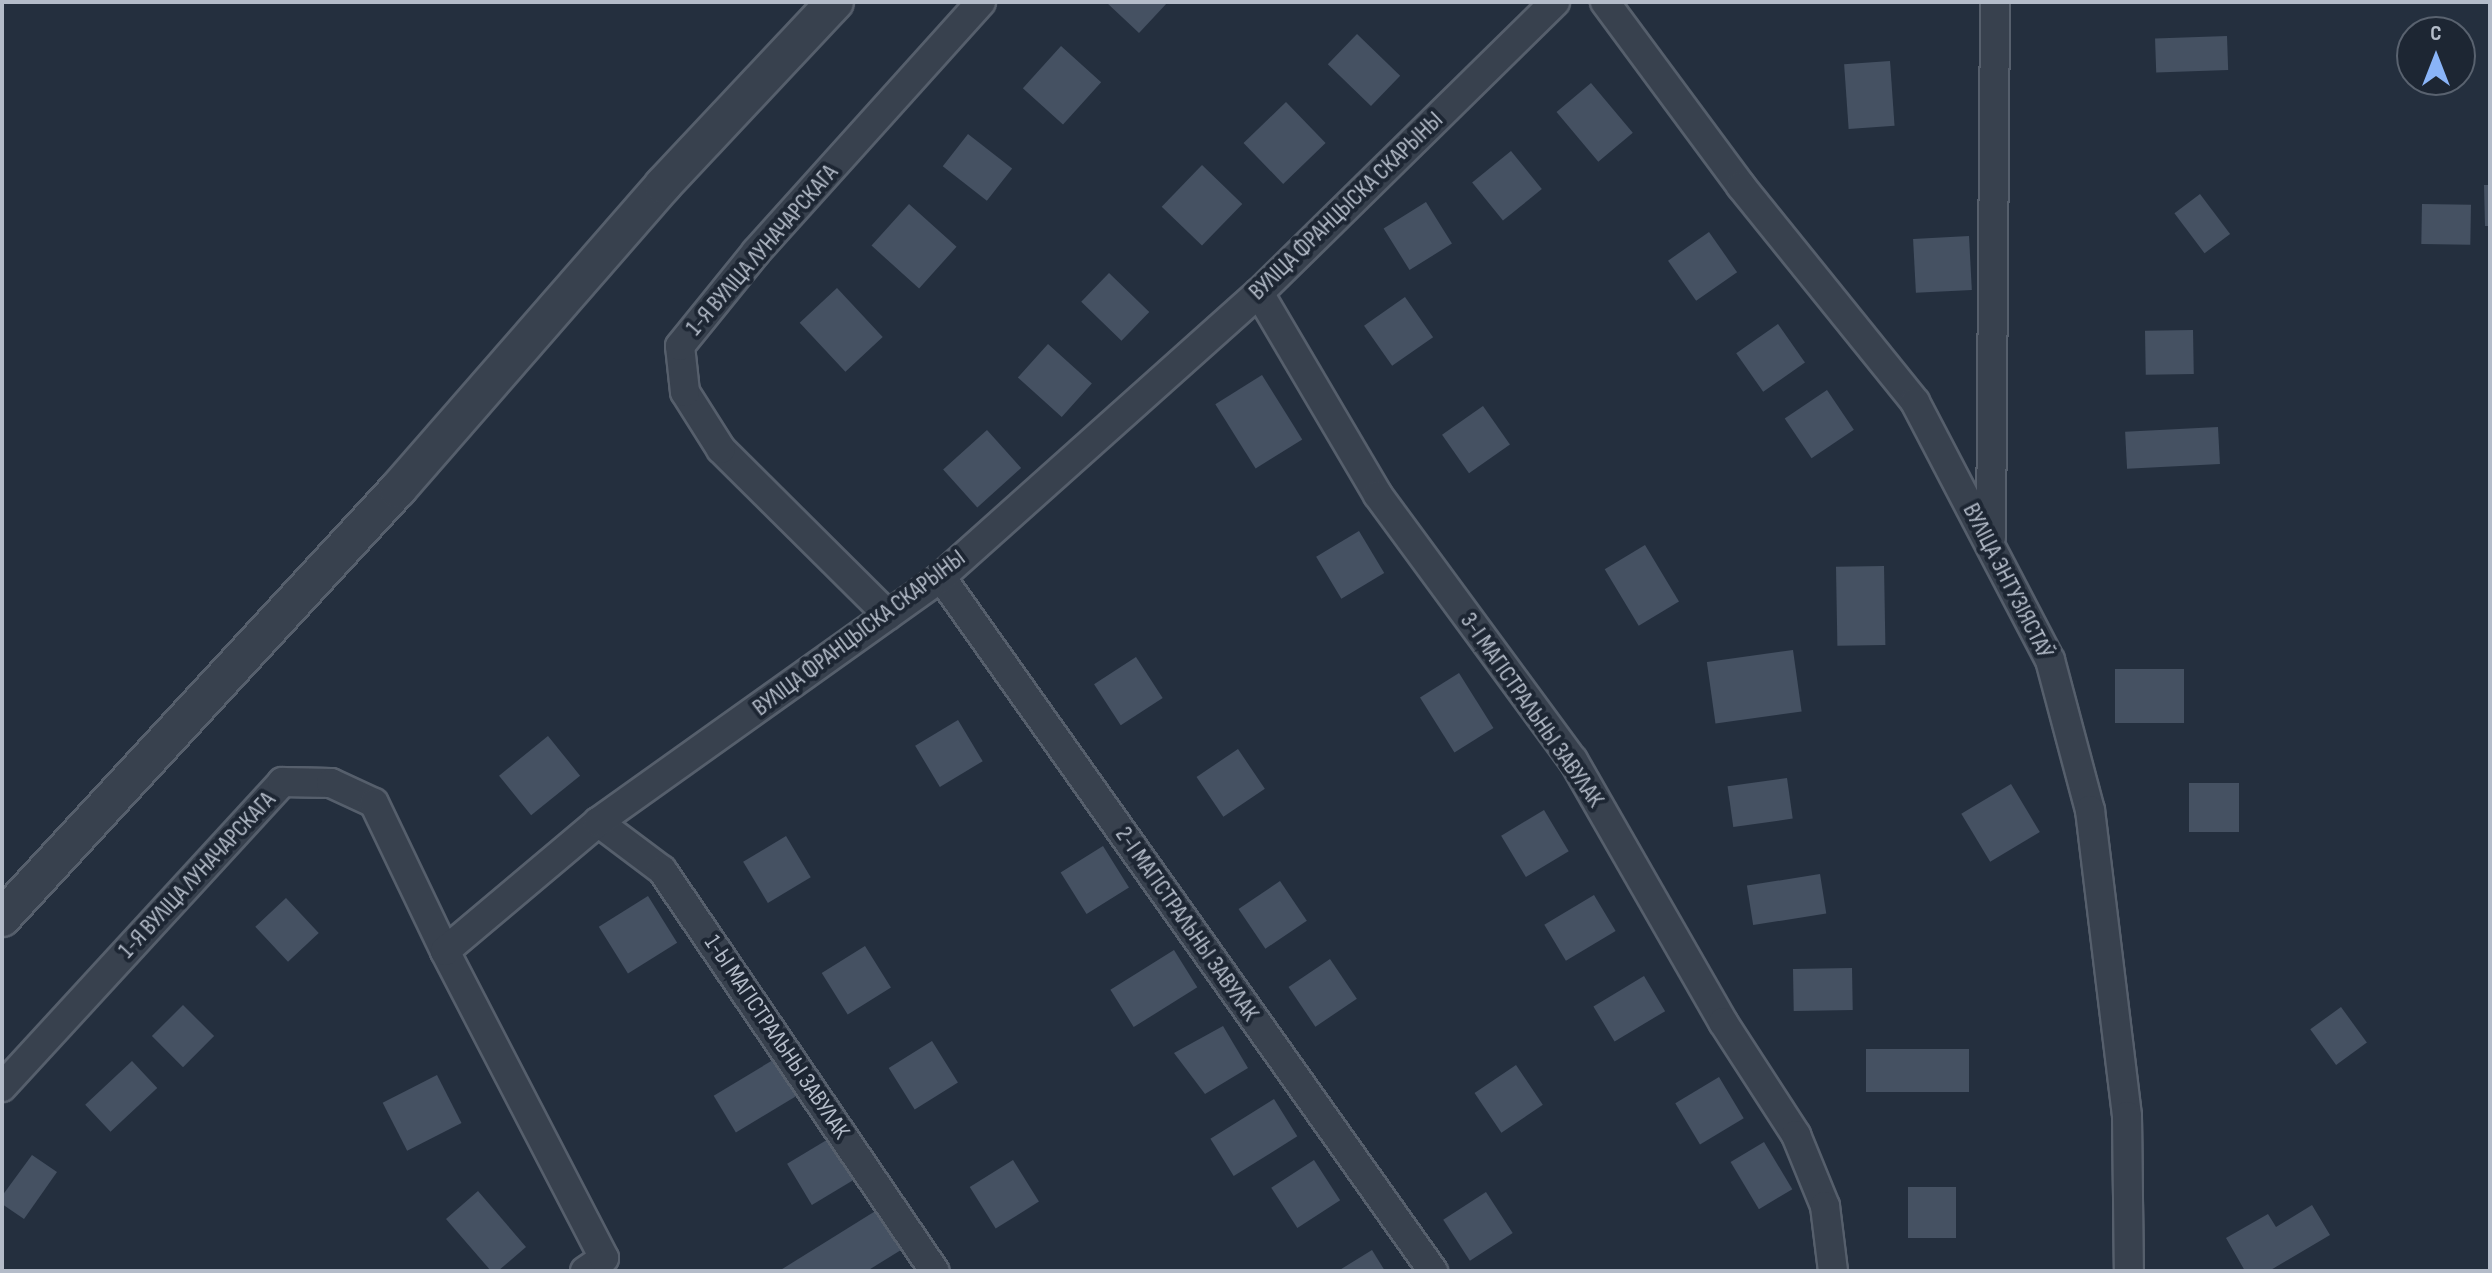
<!DOCTYPE html>
<html>
<head>
<meta charset="utf-8">
<style>
	body { margin:0 }
	#map { position:relative; width:2492px; height:1273px; overflow:hidden; background:#242f3e; font-family:"Sofia Sans Condensed",sans-serif }
	div>[style] { position:absolute }
	[style*='--x'] { left:calc(var(--x)*1px); top:calc(var(--y)*1px); width:calc(var(--w)*1px); rotate:calc(var(--a)*1deg) }
	.building>* { inset:0; background:#455162; transform-origin:0 0 }
	.roads { filter:drop-shadow(2px 0 #565f6c) drop-shadow(-2px 0 #565f6c) drop-shadow(0 2px #565f6c) drop-shadow(0 -2px #565f6c) }
	.minor>* { height:28px; margin:-14px; padding:0 14px; transform-origin:14px; border-radius:14px; background:#38414e }
	.tertiary>* { height:36px; margin:-18px; padding:0 18px; transform-origin:18px; border-radius:18px; background:#38414e }
	span { translate:-50% -50%; white-space:nowrap; text-align:center; line-height:1.15; -webkit-text-stroke:8px #1d2633; paint-order:stroke }
	.street-label { font-size:24px; color:#b4bcc9 }
	.frame { position:absolute; inset:0; border:4px solid #b4bcc9; pointer-events:none }
	.north { position:absolute; left:2396px; top:16px; width:80px; height:80px; box-sizing:border-box; background:#1d2633; border:2px solid #59626f; border-radius:50%; rotate:0deg; font-size:22px; font-weight:700; line-height:32px; text-align:center; color:#b4bcc9 }
	.north::after { content:''; display:block; margin:auto; width:28px; height:36px; background:#8ab4f8; clip-path:polygon(50% 0,100% 100%,50% 72%,0 100%) }
</style>
</head>
<body>
<div id="map">
	<div class="building">
		<i style="clip-path:polygon(1106px 2px,1168px 2px,1139px 33px)"></i>
		<i style="left:1357px;top:34px;width:60px;height:42px;rotate:44deg"></i>
		<i style="left:2227px;top:36px;width:34px;height:72px;rotate:88deg"></i>
		<i style="left:1061px;top:46px;width:54px;height:57px;rotate:42deg"></i>
		<i style="left:1890px;top:61px;width:65px;height:46px;rotate:86deg"></i>
		<i style="left:1591px;top:83px;width:65px;height:45px;rotate:50deg"></i>
		<i style="left:1286px;top:102px;width:57px;height:59px;rotate:46deg"></i>
		<i style="left:968px;top:134px;width:56px;height:41px;rotate:38deg"></i>
		<i style="left:1511px;top:151px;width:49px;height:50px;rotate:51deg"></i>
		<i style="left:1202px;top:165px;width:56px;height:58px;rotate:44deg"></i>
		<i style="clip-path:polygon(2484px 185px,2490px 185px,2490px 226px,2485px 226px)"></i>
		<i style="left:2200px;top:194px;width:50px;height:32px;rotate:53deg"></i>
		<i style="left:1426px;top:202px;width:49px;height:50px;rotate:58deg"></i>
		<i style="left:909px;top:204px;width:64px;height:56px;rotate:42deg"></i>
		<i style="left:2422px;top:204px;width:49px;height:40px;rotate:1deg"></i>
		<i style="left:1709px;top:232px;width:49px;height:50px;rotate:55deg"></i>
		<i style="left:1969px;top:236px;width:54px;height:56px;rotate:87deg"></i>
		<i style="left:1109px;top:273px;width:56px;height:40px;rotate:44deg"></i>
		<i style="left:837px;top:288px;width:67px;height:51px;rotate:47deg"></i>
		<i style="left:1405px;top:297px;width:49px;height:50px;rotate:55deg"></i>
		<i style="left:1778px;top:324px;width:47px;height:51px;rotate:55deg"></i>
		<i style="left:2193px;top:330px;width:44px;height:48px;rotate:89deg"></i>
		<i style="left:1048px;top:344px;width:59px;height:45px;rotate:42deg"></i>
		<i style="left:1262px;top:375px;width:76px;height:55px;rotate:58deg"></i>
		<i style="left:1827px;top:390px;width:48px;height:51px;rotate:56deg"></i>
		<i style="left:1483px;top:406px;width:47px;height:50px;rotate:55deg"></i>
		<i style="left:2218px;top:427px;width:37px;height:93px;rotate:87deg"></i>
		<i style="left:987px;top:430px;width:51px;height:59px;rotate:48deg"></i>
		<i style="left:1359px;top:531px;width:49px;height:50px;rotate:59deg"></i>
		<i style="left:1645px;top:545px;width:66px;height:47px;rotate:59deg"></i>
		<i style="left:1884px;top:566px;width:79px;height:48px;rotate:89deg"></i>
		<i style="left:1793px;top:650px;width:62px;height:87px;rotate:82deg"></i>
		<i style="left:1136px;top:657px;width:49px;height:50px;rotate:57deg"></i>
		<i style="left:2115px;top:669px;width:69px;height:54px"></i>
		<i style="left:1459px;top:673px;width:65px;height:46px;rotate:58deg"></i>
		<i style="left:958px;top:720px;width:48px;height:50px;rotate:59deg"></i>
		<i style="left:548px;top:736px;width:51px;height:63px;rotate:51deg"></i>
		<i style="left:1238px;top:749px;width:48px;height:50px;rotate:56deg"></i>
		<i style="left:1787px;top:778px;width:41px;height:60px;rotate:82deg"></i>
		<i style="left:2189px;top:783px;width:50px;height:49px"></i>
		<i style="left:2011px;top:784px;width:56px;height:58px;rotate:59deg"></i>
		<i style="left:1544px;top:810px;width:48px;height:50px;rotate:59deg"></i>
		<i style="left:786px;top:836px;width:48px;height:50px;rotate:59deg"></i>
		<i style="left:1103px;top:846px;width:49px;height:50px;rotate:58deg"></i>
		<i style="left:1820px;top:874px;width:40px;height:74px;rotate:81deg"></i>
		<i style="left:1280px;top:881px;width:48px;height:50px;rotate:56deg"></i>
		<i style="left:1594px;top:895px;width:42px;height:58px;rotate:59deg"></i>
		<i style="left:648px;top:896px;width:55px;height:58px;rotate:58deg"></i>
		<i style="left:286px;top:898px;width:48px;height:42px;rotate:47deg"></i>
		<i style="left:865px;top:946px;width:49px;height:51px;rotate:58deg"></i>
		<i style="left:1174px;top:950px;width:44px;height:75px;rotate:58deg"></i>
		<i style="left:1330px;top:959px;width:48px;height:50px;rotate:56deg"></i>
		<i style="left:1852px;top:968px;width:42px;height:59px;rotate:89deg"></i>
		<i style="left:1644px;top:976px;width:41px;height:59px;rotate:59deg"></i>
		<i style="left:183px;top:1005px;width:44px;height:44px;rotate:45deg"></i>
		<i style="left:2341px;top:1007px;width:44px;height:38px;rotate:54deg"></i>
		<i style="clip-path:polygon(1223px 1026px,1248px 1068px,1205px 1094px,1174px 1053px)"></i>
		<i style="left:932px;top:1041px;width:49px;height:51px;rotate:58deg"></i>
		<i style="left:1969px;top:1049px;width:43px;height:103px;rotate:90deg"></i>
		<i style="left:778px;top:1057px;width:43px;height:75px;rotate:59deg"></i>
		<i style="left:132px;top:1061px;width:37px;height:64px;rotate:47deg"></i>
		<i style="left:1516px;top:1065px;width:48px;height:50px;rotate:56deg"></i>
		<i style="left:437px;top:1075px;width:54px;height:61px;rotate:63deg"></i>
		<i style="left:1719px;top:1077px;width:48px;height:51px;rotate:59deg"></i>
		<i style="left:1274px;top:1099px;width:44px;height:75px;rotate:58deg"></i>
		<i style="left:830px;top:1138px;width:48px;height:50px;rotate:59deg"></i>
		<i style="left:1764px;top:1142px;width:55px;height:39px;rotate:59deg"></i>
		<i style="clip-path:polygon(32px 1155px,57px 1172px,24px 1219px,2px 1204px,2px 1196px)"></i>
		<i style="left:1013px;top:1160px;width:49px;height:51px;rotate:58deg"></i>
		<i style="left:1314px;top:1160px;width:48px;height:51px;rotate:57deg"></i>
		<i style="left:1908px;top:1187px;width:48px;height:51px"></i>
		<i style="clip-path:polygon(478px 1191px,526px 1247px,498px 1271px,491px 1271px,446px 1219px)"></i>
		<i style="left:1486px;top:1192px;width:49px;height:51px;rotate:57deg"></i>
		<i style="clip-path:polygon(2312px 1205px,2330px 1235px,2269px 1271px,2245px 1271px,2226px 1238px,2268px 1214px,2276px 1227px)"></i>
		<i style="clip-path:polygon(877px 1210px,901px 1250px,867px 1271px,779px 1271px)"></i>
		<i style="clip-path:polygon(1372px 1250px,1385px 1271px,1338px 1271px)"></i>
	</div>
	<div class="roads">
		<div class="minor">
			<i style="--x:1605;--y:2;--w:229;--a:53.5"></i>
			<i style="--x:1741;--y:186;--w:277;--a:51.1"></i>
			<i style="--x:1915;--y:402;--w:291;--a:62.4"></i>
			<i style="--x:2050;--y:660;--w:155;--a:75.1"></i>
			<i style="--x:2090;--y:810;--w:308;--a:83.1"></i>
			<i style="--x:2127;--y:1116;--w:155;--a:89.3"></i>
			<i style="--x:1259;--y:293;--w:234;--a:59.5"></i>
			<i style="--x:1378;--y:495;--w:329;--a:53.7"></i>
			<i style="--x:1573;--y:760;--w:302;--a:60.2"></i>
			<i style="--x:1723;--y:1022;--w:135;--a:57.1"></i>
			<i style="--x:1796;--y:1135;--w:77;--a:67.8"></i>
			<i style="--x:1825;--y:1206;--w:65;--a:83"></i>
			<i style="--x:1991;--y:537;--w:535;--a:-89.57"></i>
			<i style="--x:941;--y:577;--w:851;--a:54.67"></i>
			<i style="--x:888;--y:615;--w:235;--a:-135.2"></i>
			<i style="--x:721;--y:449;--w:67;--a:-122.3"></i>
			<i style="--x:685;--y:392;--w:46;--a:-96.2"></i>
			<i style="--x:680;--y:346;--w:121;--a:-51"></i>
			<i style="--x:756;--y:252;--w:336;--a:-48"></i>
			<i style="--x:598;--y:822;--w:80;--a:36.9"></i>
			<i style="--x:662;--y:870;--w:485;--a:55.8"></i>
			<i style="--x:2;--y:1087;--w:414;--a:-47.4"></i>
			<i style="--x:282;--y:782;--w:49;--a:1.2"></i>
			<i style="--x:331;--y:783;--w:47;--a:24.9"></i>
			<i style="--x:374;--y:803;--w:164;--a:64.4"></i>
			<i style="--x:585;--y:1271;--w:23;--a:-34"></i>
			<i style="--x:604;--y:1258;--w:346;--a:-117.4"></i>
			<i style="--x:445;--y:951;--w:200;--a:-40.1"></i>
			<i style="--x:598;--y:822;--w:422;--a:-35.5"></i>
			<i style="--x:941;--y:577;--w:426;--a:-41.8"></i>
			<i style="--x:1259;--y:293;--w:415;--a:-44.5"></i>
		</div>
		<div class="tertiary">
			<i style="--x:2;--y:918;--w:584;--a:-47.29"></i>
			<i style="--x:398;--y:489;--w:403;--a:-48.9"></i>
			<i style="--x:663;--y:185;--w:251;--a:-46.8"></i>
		</div>
	</div>
	<div class="street-label">
		<span style="left:1346px;top:206px;rotate:-44deg">ВУЛІЦА ФРАНЦЫСКА СКАРЫНЫ</span>
		<span style="left:762px;top:250px;rotate:-49deg">1-Я ВУЛІЦА ЛУНАЧАРСКАГА</span>
		<span style="left:2008px;top:581px;rotate:63deg">ВУЛІЦА ЭНТУЗІЯСТАЎ</span>
		<span style="left:859px;top:633px;rotate:-37deg">ВУЛІЦА ФРАНЦЫСКА СКАРЫНЫ</span>
		<span style="left:1532px;top:710px;rotate:55deg">3-І МАГІСТРАЛЬНЫ ЗАВУЛАК</span>
		<span style="left:197px;top:875px;rotate:-47deg">1-Я ВУЛІЦА ЛУНАЧАРСКАГА</span>
		<span style="left:1187px;top:924px;rotate:55deg">2-І МАГІСТРАЛЬНЫ ЗАВУЛАК</span>
		<span style="left:777px;top:1037px;rotate:56deg">1-Ы МАГІСТРАЛЬНЫ ЗАВУЛАК</span>
	</div>
	<div class="frame"></div>
	<div class="north">С</div>
</div>
</body>
</html>
